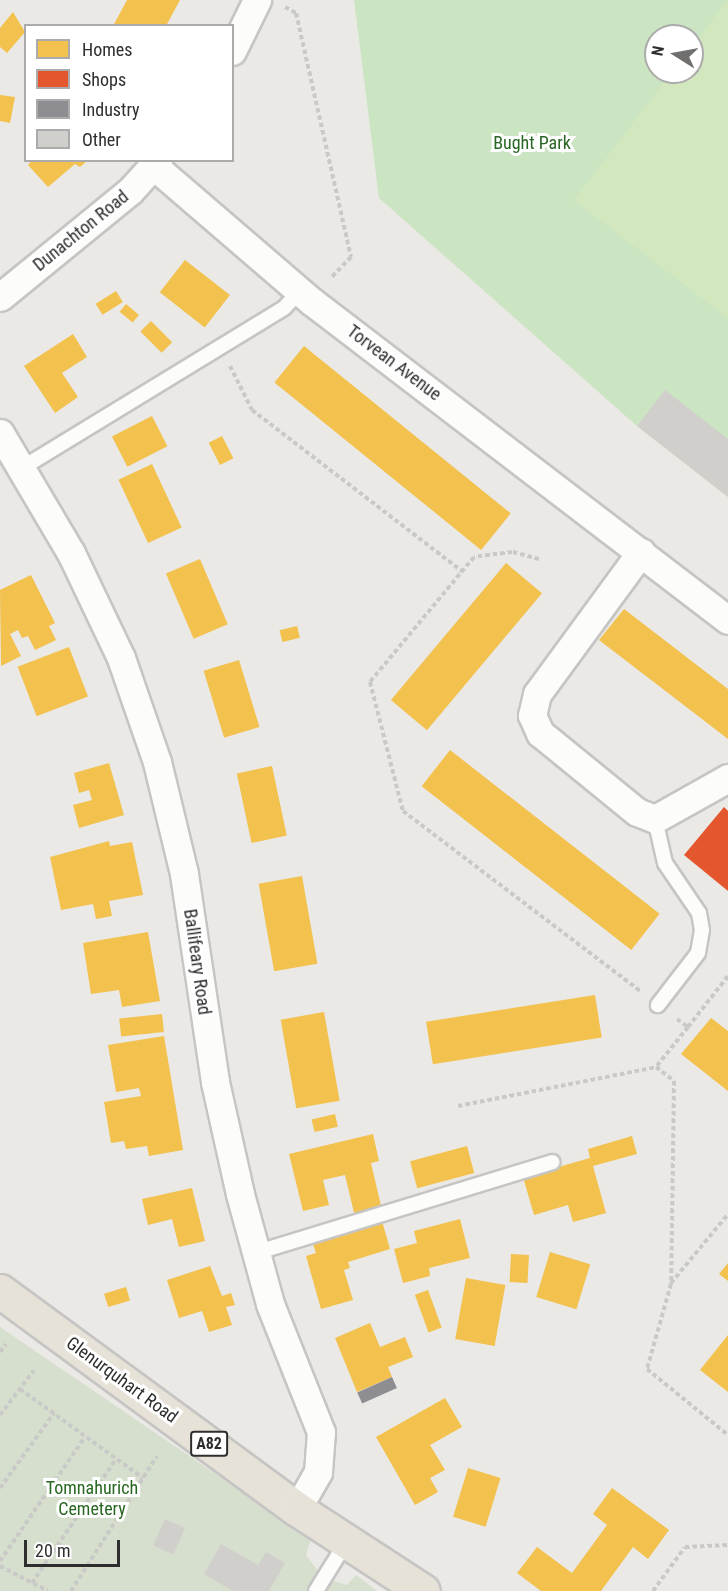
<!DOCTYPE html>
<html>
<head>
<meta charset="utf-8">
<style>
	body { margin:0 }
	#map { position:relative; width:728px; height:1591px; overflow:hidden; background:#ebe9e5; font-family:"Roboto Condensed",sans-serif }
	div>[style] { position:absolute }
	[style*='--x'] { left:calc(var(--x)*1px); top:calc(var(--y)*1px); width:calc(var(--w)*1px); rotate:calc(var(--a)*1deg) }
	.green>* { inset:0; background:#cbe4c1 }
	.cemetery>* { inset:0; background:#d6dfcd }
	.pitch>* { inset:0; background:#d3e7bf }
	.homes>* { inset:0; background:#f2c14e; transform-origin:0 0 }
	.shops>* { inset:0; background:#e4572e }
	.industry>* { inset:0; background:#8d8d92; transform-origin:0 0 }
	.building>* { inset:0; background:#d0cfcb; transform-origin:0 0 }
	.path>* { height:4px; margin-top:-2px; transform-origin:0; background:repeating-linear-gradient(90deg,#c9c9c8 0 4.5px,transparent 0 7.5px) }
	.roads { filter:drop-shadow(2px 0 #c6c5c4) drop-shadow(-2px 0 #c6c5c4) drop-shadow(0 2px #c6c5c4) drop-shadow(0 -2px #c6c5c4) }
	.service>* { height:14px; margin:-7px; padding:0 7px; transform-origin:7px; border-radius:7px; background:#fcfcfb }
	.minor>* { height:27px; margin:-13.5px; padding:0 13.5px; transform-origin:13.5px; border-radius:13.5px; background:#fcfcfb }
	.trunk>* { height:33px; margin:-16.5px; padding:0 16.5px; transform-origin:16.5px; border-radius:16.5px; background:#e7e2d7 }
	span { translate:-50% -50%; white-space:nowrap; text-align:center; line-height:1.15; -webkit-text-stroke:6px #fff; paint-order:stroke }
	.shield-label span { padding:2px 4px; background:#fff; border:2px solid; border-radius:4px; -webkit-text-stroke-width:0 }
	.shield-label { font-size:16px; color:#2e2e2e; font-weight:700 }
	.park-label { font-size:18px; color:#286721 }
	.street-label { font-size:18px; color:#2e2e2e }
	.legend { position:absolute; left:24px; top:24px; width:210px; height:138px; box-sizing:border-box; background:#fff; border:2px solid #ababab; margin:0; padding:8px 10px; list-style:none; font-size:18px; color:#2e2e2e }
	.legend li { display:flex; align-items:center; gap:12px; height:30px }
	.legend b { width:30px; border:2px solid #ababab }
	.north { position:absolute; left:644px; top:24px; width:60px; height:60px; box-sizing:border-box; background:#fff; border:2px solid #ababab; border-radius:50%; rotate:281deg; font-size:16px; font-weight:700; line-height:24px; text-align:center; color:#2e2e2e }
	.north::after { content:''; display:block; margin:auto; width:21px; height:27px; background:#706f6e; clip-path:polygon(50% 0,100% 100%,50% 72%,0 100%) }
	.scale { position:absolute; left:24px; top:1540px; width:96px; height:27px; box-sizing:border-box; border:3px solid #2e2e2e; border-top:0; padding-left:8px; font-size:18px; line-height:21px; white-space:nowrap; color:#2e2e2e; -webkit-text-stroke:4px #fff; paint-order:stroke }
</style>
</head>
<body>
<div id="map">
	<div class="green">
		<i style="clip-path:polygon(evenodd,354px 0,728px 0,728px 497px,637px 426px,379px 198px,354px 0,656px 36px,692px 36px,692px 72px,656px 72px,656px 36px)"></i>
	</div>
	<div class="cemetery">
		<i style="clip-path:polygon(0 1327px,311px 1539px,306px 1555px,323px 1578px,347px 1585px,356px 1575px,377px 1591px,0 1591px)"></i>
	</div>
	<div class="pitch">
		<i style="clip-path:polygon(728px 0,728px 318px,574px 200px,672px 72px,692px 72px,692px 46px)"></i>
	</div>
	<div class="homes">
		<i style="clip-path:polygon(127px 0,180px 0,166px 26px,113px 26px)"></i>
		<i style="clip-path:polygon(13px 12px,25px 32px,7px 53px,0 47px,0 28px)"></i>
		<i style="clip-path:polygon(0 95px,15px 97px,10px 123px,0 121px)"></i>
		<i style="clip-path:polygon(32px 160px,88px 160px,80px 167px,75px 164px,48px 187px,28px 165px)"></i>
		<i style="left:185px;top:260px;width:57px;height:41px;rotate:38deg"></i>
		<i style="left:116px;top:291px;width:13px;height:24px;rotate:58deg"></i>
		<i style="left:126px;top:304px;width:17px;height:10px;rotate:40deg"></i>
		<i style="left:151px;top:321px;width:30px;height:15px;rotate:45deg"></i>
		<i style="clip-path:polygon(73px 334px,87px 357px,62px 373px,78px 397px,55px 413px,24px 366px)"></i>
		<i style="left:304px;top:346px;width:266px;height:47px;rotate:39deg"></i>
		<i style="left:152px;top:416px;width:34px;height:45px;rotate:63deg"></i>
		<i style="left:222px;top:436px;width:25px;height:15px;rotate:63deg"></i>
		<i style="left:152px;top:464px;width:70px;height:37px;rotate:65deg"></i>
		<i style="left:200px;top:559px;width:71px;height:37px;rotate:67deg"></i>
		<i style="left:506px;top:563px;width:47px;height:179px;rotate:40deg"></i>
		<i style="clip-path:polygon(31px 575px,55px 623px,49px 626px,56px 640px,35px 650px,28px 636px,22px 638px,18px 630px,10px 634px,21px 656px,1px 666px,0 590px)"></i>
		<i style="clip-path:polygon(624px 609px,728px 689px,728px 739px,599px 640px)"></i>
		<i style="left:297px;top:626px;width:12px;height:18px;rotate:76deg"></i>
		<i style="left:69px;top:647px;width:53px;height:55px;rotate:69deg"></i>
		<i style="left:239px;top:660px;width:70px;height:37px;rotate:73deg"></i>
		<i style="left:450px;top:750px;width:266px;height:46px;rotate:38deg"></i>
		<i style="clip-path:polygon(109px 763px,124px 815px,79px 828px,73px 805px,92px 800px,89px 790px,79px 793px,74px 773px)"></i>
		<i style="left:272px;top:766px;width:71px;height:36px;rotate:78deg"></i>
		<i style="clip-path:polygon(109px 841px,110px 846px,132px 842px,143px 895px,109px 901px,112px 916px,96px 919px,93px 904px,61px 910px,50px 857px)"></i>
		<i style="left:302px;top:876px;width:89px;height:44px;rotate:80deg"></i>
		<i style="clip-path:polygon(148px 932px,160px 1001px,122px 1007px,119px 990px,91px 994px,83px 943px)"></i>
		<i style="left:595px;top:995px;width:43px;height:171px;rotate:81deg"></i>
		<i style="left:324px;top:1012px;width:90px;height:44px;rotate:80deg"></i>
		<i style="left:162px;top:1014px;width:18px;height:43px;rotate:84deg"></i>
		<i style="clip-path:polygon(711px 1018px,728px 1031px,728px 1091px,681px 1054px)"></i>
		<i style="clip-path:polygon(164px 1036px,183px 1150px,149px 1156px,147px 1146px,126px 1149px,124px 1141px,111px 1143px,104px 1102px,141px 1096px,139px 1088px,116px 1092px,108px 1045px)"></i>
		<i style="left:335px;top:1114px;width:13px;height:24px;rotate:77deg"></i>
		<i style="clip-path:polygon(373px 1134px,379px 1161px,371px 1163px,382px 1210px,355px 1217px,345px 1175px,323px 1180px,329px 1205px,303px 1211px,289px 1154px)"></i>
		<i style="clip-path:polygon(632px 1136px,637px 1154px,593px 1166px,606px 1213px,573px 1222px,568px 1205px,534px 1215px,523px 1177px,590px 1158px,588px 1149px)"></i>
		<i style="left:467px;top:1146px;width:28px;height:59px;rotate:75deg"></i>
		<i style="clip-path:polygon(192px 1188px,205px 1241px,179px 1247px,172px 1219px,148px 1225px,142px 1199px)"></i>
		<i style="clip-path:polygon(460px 1219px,470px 1258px,429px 1268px,430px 1276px,403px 1283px,394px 1249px,417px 1243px,414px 1231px)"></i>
		<i style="clip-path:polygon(382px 1221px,390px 1249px,348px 1262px,350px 1268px,344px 1270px,353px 1300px,321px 1309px,306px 1256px,316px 1253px,312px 1241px)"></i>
		<i style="left:550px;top:1252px;width:42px;height:47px;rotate:17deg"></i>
		<i style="left:511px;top:1254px;width:18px;height:28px;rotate:3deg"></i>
		<i style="clip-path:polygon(728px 1263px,728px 1281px,719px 1274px)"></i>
		<i style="clip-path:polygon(210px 1266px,222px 1296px,231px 1293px,235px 1305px,226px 1307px,232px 1325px,209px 1332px,202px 1311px,179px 1318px,167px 1280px)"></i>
		<i style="left:466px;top:1278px;width:40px;height:62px;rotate:10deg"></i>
		<i style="left:126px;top:1287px;width:14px;height:23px;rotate:73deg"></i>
		<i style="left:428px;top:1290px;width:40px;height:14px;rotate:70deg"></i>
		<i style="clip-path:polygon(370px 1323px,380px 1347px,405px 1337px,413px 1357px,388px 1367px,392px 1377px,357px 1392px,335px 1338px)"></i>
		<i style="clip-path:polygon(728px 1335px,728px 1392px,700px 1370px)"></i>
		<i style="clip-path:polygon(445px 1398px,462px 1427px,430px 1445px,445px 1470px,430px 1478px,438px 1492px,415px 1505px,376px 1437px)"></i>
		<i style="left:468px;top:1468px;width:34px;height:51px;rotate:17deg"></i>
		<i style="clip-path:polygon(612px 1488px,669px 1530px,648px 1559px,633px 1547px,601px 1591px,541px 1591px,517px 1573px,537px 1547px,572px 1573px,607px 1525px,593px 1514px)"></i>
	</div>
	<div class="shops">
		<i style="clip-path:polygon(724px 807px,728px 811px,728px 891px,684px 855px)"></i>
	</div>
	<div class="industry">
		<i style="left:392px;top:1377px;width:12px;height:38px;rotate:66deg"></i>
	</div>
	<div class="building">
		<i style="clip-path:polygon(665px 390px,728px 439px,728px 497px,637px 426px)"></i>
		<i style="left:165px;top:1519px;width:22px;height:29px;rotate:24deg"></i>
		<i style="clip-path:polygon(221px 1544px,258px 1565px,266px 1552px,285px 1563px,269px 1591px,233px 1591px,204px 1574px)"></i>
	</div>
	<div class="path">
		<i style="--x:285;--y:7;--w:13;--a:29"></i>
		<i style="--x:296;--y:13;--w:250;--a:77.3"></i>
		<i style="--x:351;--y:257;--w:30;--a:134"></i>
		<i style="--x:230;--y:366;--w:49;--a:63.4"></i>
		<i style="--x:252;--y:410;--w:265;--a:37.5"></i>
		<i style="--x:539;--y:559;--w:28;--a:-165"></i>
		<i style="--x:512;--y:552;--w:38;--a:173"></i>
		<i style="--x:474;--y:557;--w:163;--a:129.8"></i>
		<i style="--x:370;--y:682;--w:133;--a:75.7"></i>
		<i style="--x:403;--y:811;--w:298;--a:37.2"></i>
		<i style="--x:677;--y:1019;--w:14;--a:36"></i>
		<i style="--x:688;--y:1027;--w:51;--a:128.7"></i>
		<i style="--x:656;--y:1067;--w:23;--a:38"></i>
		<i style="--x:674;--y:1081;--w:203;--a:90.8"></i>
		<i style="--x:671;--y:1284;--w:88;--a:105.8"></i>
		<i style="--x:647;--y:1369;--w:104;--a:39.2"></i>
		<i style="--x:688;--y:1027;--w:65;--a:-51.9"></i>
		<i style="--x:458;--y:1106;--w:202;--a:-11.1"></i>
		<i style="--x:671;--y:1283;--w:89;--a:-50.4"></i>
		<i style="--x:0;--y:1352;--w:10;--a:-53"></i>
		<i style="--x:20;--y:1389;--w:152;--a:35.9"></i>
		<i style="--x:0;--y:1415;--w:56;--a:-52.9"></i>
		<i style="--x:0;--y:1488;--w:92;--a:-54.2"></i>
		<i style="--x:0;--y:1561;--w:150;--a:-55.6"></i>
		<i style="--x:0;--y:1566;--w:54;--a:27.5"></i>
		<i style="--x:32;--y:1583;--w:150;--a:-55.9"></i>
		<i style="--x:71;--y:1591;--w:160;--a:-57.5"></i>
		<i style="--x:653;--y:1591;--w:54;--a:-54"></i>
		<i style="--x:685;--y:1547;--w:43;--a:-2.7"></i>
	</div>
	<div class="roads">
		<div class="service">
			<i style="--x:22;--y:468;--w:307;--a:-31.4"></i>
			<i style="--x:284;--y:308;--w:23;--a:-47"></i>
			<i style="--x:655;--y:819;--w:45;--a:77.2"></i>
			<i style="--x:665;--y:863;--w:60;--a:55.8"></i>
			<i style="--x:699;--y:913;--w:17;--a:80"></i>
			<i style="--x:702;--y:930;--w:23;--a:100"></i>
			<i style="--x:698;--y:953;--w:66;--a:127.6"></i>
			<i style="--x:255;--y:1253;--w:311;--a:-17"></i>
			<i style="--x:316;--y:1591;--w:59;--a:-58.2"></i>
		</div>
		<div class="minor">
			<i style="--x:232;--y:51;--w:57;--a:-63.9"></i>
			<i style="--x:154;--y:166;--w:207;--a:40.7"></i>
			<i style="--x:311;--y:301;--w:525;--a:37.42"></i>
			<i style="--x:0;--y:297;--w:168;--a:-39.2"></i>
			<i style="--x:130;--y:191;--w:42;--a:-47.9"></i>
			<i style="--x:0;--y:433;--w:139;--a:59.4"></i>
			<i style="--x:71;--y:553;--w:116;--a:64.5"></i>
			<i style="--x:121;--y:658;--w:110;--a:70.9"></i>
			<i style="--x:157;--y:762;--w:115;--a:76.4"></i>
			<i style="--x:184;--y:874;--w:210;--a:81.5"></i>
			<i style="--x:215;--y:1082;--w:115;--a:77.4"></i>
			<i style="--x:240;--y:1194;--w:114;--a:74.7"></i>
			<i style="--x:270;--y:1304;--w:138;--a:68.3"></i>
			<i style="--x:321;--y:1432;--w:40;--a:94.3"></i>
			<i style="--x:318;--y:1472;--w:43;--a:119.6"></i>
			<i style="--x:641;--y:552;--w:176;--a:126.2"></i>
			<i style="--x:537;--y:694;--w:22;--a:103"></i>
			<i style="--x:532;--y:715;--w:20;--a:66"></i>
			<i style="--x:540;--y:733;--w:125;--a:39.2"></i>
			<i style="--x:637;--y:812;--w:19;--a:21"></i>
			<i style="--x:655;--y:819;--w:84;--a:-29.3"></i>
		</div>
		<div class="trunk">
			<i style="--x:0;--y:1291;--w:368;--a:36.3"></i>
			<i style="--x:297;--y:1509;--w:150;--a:33.1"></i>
		</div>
	</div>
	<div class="shield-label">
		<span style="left:209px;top:1444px">A82</span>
	</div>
	<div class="park-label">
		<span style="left:532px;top:143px">Bught Park</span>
		<span style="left:92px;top:1499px">Tomnahurich<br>Cemetery</span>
	</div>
	<div class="street-label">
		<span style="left:81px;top:231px;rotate:-39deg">Dunachton Road</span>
		<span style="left:394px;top:363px;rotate:37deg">Torvean Avenue</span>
		<span style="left:197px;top:962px;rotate:82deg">Ballifeary Road</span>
		<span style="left:122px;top:1380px;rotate:36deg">Glenurquhart Road</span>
	</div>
	<ul class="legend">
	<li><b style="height:16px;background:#f2c14e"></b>Homes</li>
	<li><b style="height:16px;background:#e4572e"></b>Shops</li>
	<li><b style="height:16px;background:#8d8d92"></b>Industry</li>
	<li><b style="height:16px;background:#d0cfcb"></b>Other</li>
	</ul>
	<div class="north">N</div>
	<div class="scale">20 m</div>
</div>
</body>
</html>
